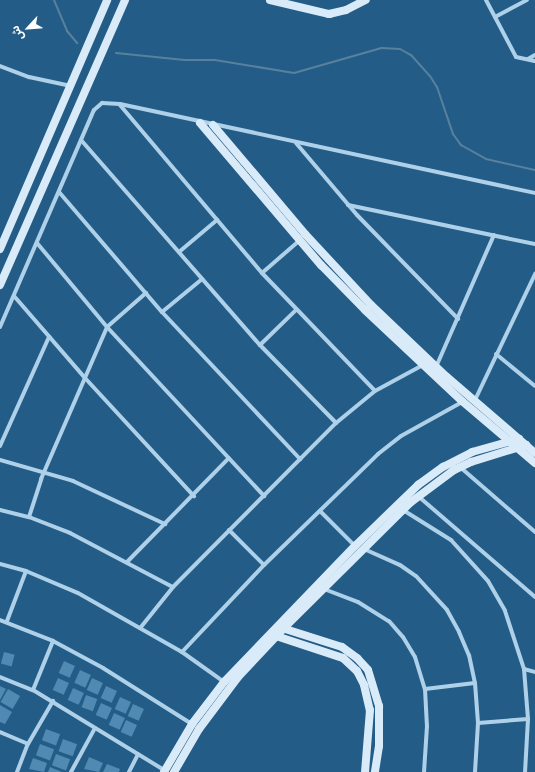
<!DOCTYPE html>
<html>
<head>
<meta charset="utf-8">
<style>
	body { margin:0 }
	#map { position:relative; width:535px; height:772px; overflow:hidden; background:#235d87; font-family:Poppins,"Noto Sans Arabic",sans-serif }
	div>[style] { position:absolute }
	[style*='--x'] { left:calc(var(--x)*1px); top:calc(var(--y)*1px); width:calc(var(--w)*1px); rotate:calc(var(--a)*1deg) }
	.stream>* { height:2px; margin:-1px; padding:0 1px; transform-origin:1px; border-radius:1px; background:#58819e }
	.building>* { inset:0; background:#5089b1; transform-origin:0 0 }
	.street>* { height:4px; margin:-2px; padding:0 2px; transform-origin:2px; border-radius:2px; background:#aed1e9 }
	.secondary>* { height:8px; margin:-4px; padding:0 4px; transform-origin:4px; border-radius:4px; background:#d9ebf8 }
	span { translate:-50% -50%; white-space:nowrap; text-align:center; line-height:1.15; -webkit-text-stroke:3.5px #235d87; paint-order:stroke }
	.north { position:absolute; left:8px; top:8px; width:40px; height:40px; -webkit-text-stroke:3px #235d87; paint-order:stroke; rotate:244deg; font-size:11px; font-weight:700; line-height:16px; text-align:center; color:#fff }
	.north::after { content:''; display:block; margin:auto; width:14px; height:18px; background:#fff; clip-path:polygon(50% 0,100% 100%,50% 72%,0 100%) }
</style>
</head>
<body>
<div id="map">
	<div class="stream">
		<i style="--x:54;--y:0;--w:34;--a:67"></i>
		<i style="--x:67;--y:31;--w:16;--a:50"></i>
		<i style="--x:116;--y:53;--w:69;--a:5.8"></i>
		<i style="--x:185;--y:60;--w:30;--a:0"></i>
		<i style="--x:215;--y:60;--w:80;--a:9.3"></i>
		<i style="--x:294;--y:73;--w:91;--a:-15.9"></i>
		<i style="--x:382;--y:48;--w:18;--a:3"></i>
		<i style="--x:400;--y:49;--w:13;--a:29"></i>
		<i style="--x:411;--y:55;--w:28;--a:48"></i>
		<i style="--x:430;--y:76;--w:13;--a:58"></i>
		<i style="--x:437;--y:87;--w:50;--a:71.2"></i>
		<i style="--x:453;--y:134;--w:14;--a:54"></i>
		<i style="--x:461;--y:145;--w:29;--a:29"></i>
		<i style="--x:486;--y:159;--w:50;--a:12.7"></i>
	</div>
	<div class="building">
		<i style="left:4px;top:652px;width:11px;height:12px;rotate:15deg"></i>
		<i style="left:64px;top:661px;width:12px;height:13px;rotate:24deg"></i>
		<i style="left:80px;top:670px;width:12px;height:14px;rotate:24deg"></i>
		<i style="left:58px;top:678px;width:12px;height:13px;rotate:24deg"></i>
		<i style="left:92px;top:678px;width:12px;height:13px;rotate:24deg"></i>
		<i style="clip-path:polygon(0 686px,6px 689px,0 700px)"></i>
		<i style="left:106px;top:686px;width:12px;height:13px;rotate:24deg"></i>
		<i style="left:73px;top:688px;width:12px;height:13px;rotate:24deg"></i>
		<i style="left:8px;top:689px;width:14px;height:15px;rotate:30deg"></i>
		<i style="left:86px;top:695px;width:12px;height:13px;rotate:20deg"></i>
		<i style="left:120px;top:697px;width:12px;height:13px;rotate:24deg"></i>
		<i style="left:101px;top:703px;width:12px;height:13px;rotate:24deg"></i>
		<i style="left:133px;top:704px;width:12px;height:13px;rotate:24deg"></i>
		<i style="clip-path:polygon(0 705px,12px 712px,5px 724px,0 722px)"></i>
		<i style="left:114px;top:713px;width:12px;height:13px;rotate:24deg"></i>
		<i style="left:126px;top:720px;width:12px;height:13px;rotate:24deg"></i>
		<i style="left:46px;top:729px;width:15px;height:12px;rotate:20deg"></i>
		<i style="left:63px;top:739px;width:15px;height:13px;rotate:20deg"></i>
		<i style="left:40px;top:744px;width:15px;height:12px;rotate:20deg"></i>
		<i style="left:56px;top:754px;width:15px;height:12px;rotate:20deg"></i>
		<i style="clip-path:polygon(89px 757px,103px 763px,99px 772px,84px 769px)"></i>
		<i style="clip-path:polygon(33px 758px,47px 763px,44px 772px,29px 769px)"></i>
		<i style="clip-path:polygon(107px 764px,120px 769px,119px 772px,103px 772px)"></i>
		<i style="clip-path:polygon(50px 767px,62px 772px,48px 772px)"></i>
	</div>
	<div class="street">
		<i style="--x:486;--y:0;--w:64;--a:62.2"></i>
		<i style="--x:516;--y:57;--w:19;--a:12"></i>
		<i style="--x:495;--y:17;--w:36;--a:-28"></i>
		<i style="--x:528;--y:59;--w:8;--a:-30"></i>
		<i style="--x:0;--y:66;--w:31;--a:21"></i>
		<i style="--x:29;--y:77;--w:43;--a:12.1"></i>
		<i style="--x:120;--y:105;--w:220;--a:49.8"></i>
		<i style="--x:262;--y:273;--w:163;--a:46.2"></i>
		<i style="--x:81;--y:140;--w:272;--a:48.9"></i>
		<i style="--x:260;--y:345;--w:109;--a:45.7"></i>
		<i style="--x:296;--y:143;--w:94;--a:49.7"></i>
		<i style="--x:357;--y:215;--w:145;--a:45.8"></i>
		<i style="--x:59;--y:192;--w:158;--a:49.4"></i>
		<i style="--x:162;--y:312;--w:202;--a:46.8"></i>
		<i style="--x:348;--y:205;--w:191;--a:11.8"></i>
		<i style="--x:37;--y:243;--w:109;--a:50.2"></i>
		<i style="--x:107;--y:327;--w:231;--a:47.1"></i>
		<i style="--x:179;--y:252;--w:50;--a:-40.1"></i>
		<i style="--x:262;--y:273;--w:50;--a:-41"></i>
		<i style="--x:14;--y:296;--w:108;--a:49.1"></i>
		<i style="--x:85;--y:378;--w:161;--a:47.3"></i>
		<i style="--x:162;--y:312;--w:52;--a:-39.5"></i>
		<i style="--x:0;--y:327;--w:236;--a:-66.6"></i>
		<i style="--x:94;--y:110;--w:11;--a:-41"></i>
		<i style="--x:102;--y:103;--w:18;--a:3"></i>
		<i style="--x:120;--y:104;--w:424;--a:12.1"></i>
		<i style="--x:260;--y:345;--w:50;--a:-44.2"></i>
		<i style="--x:496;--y:354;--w:50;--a:39.4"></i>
		<i style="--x:436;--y:367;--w:144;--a:-66.3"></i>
		<i style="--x:475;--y:400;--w:140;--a:-64.5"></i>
		<i style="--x:0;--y:446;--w:120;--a:-65.8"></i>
		<i style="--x:0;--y:460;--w:76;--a:16"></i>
		<i style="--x:73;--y:481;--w:102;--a:25.1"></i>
		<i style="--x:460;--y:467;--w:99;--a:40.9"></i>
		<i style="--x:418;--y:496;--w:155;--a:40.8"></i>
		<i style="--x:0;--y:510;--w:30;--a:14"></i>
		<i style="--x:29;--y:517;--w:44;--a:21.3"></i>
		<i style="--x:70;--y:533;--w:116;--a:27.7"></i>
		<i style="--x:403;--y:510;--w:57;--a:32"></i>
		<i style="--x:451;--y:540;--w:55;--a:47.9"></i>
		<i style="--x:488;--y:581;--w:34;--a:60"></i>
		<i style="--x:505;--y:611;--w:61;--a:71.9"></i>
		<i style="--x:524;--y:669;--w:50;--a:85.4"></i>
		<i style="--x:528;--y:719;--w:53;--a:93.2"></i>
		<i style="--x:320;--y:511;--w:49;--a:45"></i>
		<i style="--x:29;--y:517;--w:40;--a:-72"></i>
		<i style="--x:41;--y:479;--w:166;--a:-66.5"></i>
		<i style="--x:107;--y:327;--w:52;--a:-41.1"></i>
		<i style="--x:229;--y:530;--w:49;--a:45"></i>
		<i style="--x:364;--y:549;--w:39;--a:24"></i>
		<i style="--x:400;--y:565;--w:19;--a:35"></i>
		<i style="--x:416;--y:576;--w:46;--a:47.6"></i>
		<i style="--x:447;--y:610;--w:25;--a:61"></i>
		<i style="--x:459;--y:632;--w:25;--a:67"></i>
		<i style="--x:469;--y:655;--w:29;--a:78"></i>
		<i style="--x:475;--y:683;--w:40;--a:85.7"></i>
		<i style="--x:478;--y:723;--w:49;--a:93.5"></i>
		<i style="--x:128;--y:561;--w:144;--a:-45.6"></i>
		<i style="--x:0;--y:564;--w:27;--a:15"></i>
		<i style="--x:26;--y:571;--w:56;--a:22.9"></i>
		<i style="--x:78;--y:593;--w:120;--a:29.6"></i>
		<i style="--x:182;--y:652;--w:52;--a:35.5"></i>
		<i style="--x:324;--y:589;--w:36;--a:21"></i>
		<i style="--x:358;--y:602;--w:36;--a:32"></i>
		<i style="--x:389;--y:621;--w:21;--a:49"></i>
		<i style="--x:403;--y:637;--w:23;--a:59"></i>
		<i style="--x:415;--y:657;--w:34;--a:73"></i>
		<i style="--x:425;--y:689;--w:37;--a:87"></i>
		<i style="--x:427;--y:726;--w:46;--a:93.7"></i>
		<i style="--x:0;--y:620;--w:57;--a:21.6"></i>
		<i style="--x:53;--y:641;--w:57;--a:28.4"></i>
		<i style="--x:103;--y:668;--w:105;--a:32.2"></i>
		<i style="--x:7;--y:621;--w:53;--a:-69.2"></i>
		<i style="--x:141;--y:627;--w:51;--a:-51.3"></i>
		<i style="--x:173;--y:587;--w:231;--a:-45.2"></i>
		<i style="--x:336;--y:423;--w:50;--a:-39.4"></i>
		<i style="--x:375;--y:391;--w:55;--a:-28.4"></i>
		<i style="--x:182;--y:652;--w:120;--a:-46.7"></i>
		<i style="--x:264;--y:565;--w:159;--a:-44.2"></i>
		<i style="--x:378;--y:454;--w:29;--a:-38"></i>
		<i style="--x:401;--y:436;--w:70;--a:-29.1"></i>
		<i style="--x:524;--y:669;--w:11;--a:15"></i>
		<i style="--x:0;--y:677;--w:35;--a:22"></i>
		<i style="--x:33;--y:690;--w:153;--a:31.4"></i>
		<i style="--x:425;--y:689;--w:50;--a:-6.8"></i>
		<i style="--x:33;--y:690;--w:53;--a:-67.8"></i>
		<i style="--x:478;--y:723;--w:50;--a:-4.6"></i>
		<i style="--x:0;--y:732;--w:30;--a:23"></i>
		<i style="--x:17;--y:772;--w:30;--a:-69"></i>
		<i style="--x:28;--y:744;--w:50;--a:-59.8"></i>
		<i style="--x:71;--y:772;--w:50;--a:-61.4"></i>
		<i style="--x:129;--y:772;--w:20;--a:-63"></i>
	</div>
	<div class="secondary">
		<i style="--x:270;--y:0;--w:61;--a:13.3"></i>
		<i style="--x:329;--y:14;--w:17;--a:-13"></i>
		<i style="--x:346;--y:10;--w:22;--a:-27"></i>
		<i style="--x:200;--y:123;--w:187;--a:49.6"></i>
		<i style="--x:321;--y:265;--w:63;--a:45.6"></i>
		<i style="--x:365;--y:310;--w:133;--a:43.2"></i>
		<i style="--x:462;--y:401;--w:96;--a:40.3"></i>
		<i style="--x:213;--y:125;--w:143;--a:49.8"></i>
		<i style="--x:305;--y:234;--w:97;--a:47.1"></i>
		<i style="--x:371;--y:305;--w:105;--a:43.5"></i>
		<i style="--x:447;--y:377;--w:116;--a:40.8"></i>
		<i style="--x:0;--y:249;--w:271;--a:-66.7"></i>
		<i style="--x:0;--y:285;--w:311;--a:-66.3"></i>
		<i style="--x:279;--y:627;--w:66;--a:17.6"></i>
		<i style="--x:342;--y:647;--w:19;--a:36"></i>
		<i style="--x:357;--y:658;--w:16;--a:47"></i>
		<i style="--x:368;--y:670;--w:38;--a:73"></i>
		<i style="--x:379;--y:706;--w:40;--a:90"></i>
		<i style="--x:379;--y:746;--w:26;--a:99"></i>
		<i style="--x:273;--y:635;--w:74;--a:18.2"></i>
		<i style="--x:343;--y:658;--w:19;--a:43"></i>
		<i style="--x:357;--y:671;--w:16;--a:63"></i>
		<i style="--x:364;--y:685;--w:26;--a:77"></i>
		<i style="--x:370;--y:710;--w:62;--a:94.6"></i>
		<i style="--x:164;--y:772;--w:56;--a:-59.7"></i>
		<i style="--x:192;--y:724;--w:53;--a:-52.7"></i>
		<i style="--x:224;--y:682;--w:189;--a:-46.1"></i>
		<i style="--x:355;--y:546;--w:88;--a:-44.1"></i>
		<i style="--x:418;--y:485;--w:31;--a:-36"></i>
		<i style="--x:443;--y:467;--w:33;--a:-27"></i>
		<i style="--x:472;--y:452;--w:49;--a:-15.5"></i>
		<i style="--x:174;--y:772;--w:50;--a:-59.8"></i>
		<i style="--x:199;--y:729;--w:65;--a:-53.1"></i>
		<i style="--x:238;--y:677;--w:67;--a:-46.8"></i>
		<i style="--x:284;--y:628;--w:179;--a:-44.8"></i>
		<i style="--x:411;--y:502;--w:54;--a:-36.7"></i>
		<i style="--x:454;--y:470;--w:19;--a:-25"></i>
		<i style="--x:471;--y:462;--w:58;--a:-17.2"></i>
	</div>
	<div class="north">ش</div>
</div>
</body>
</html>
